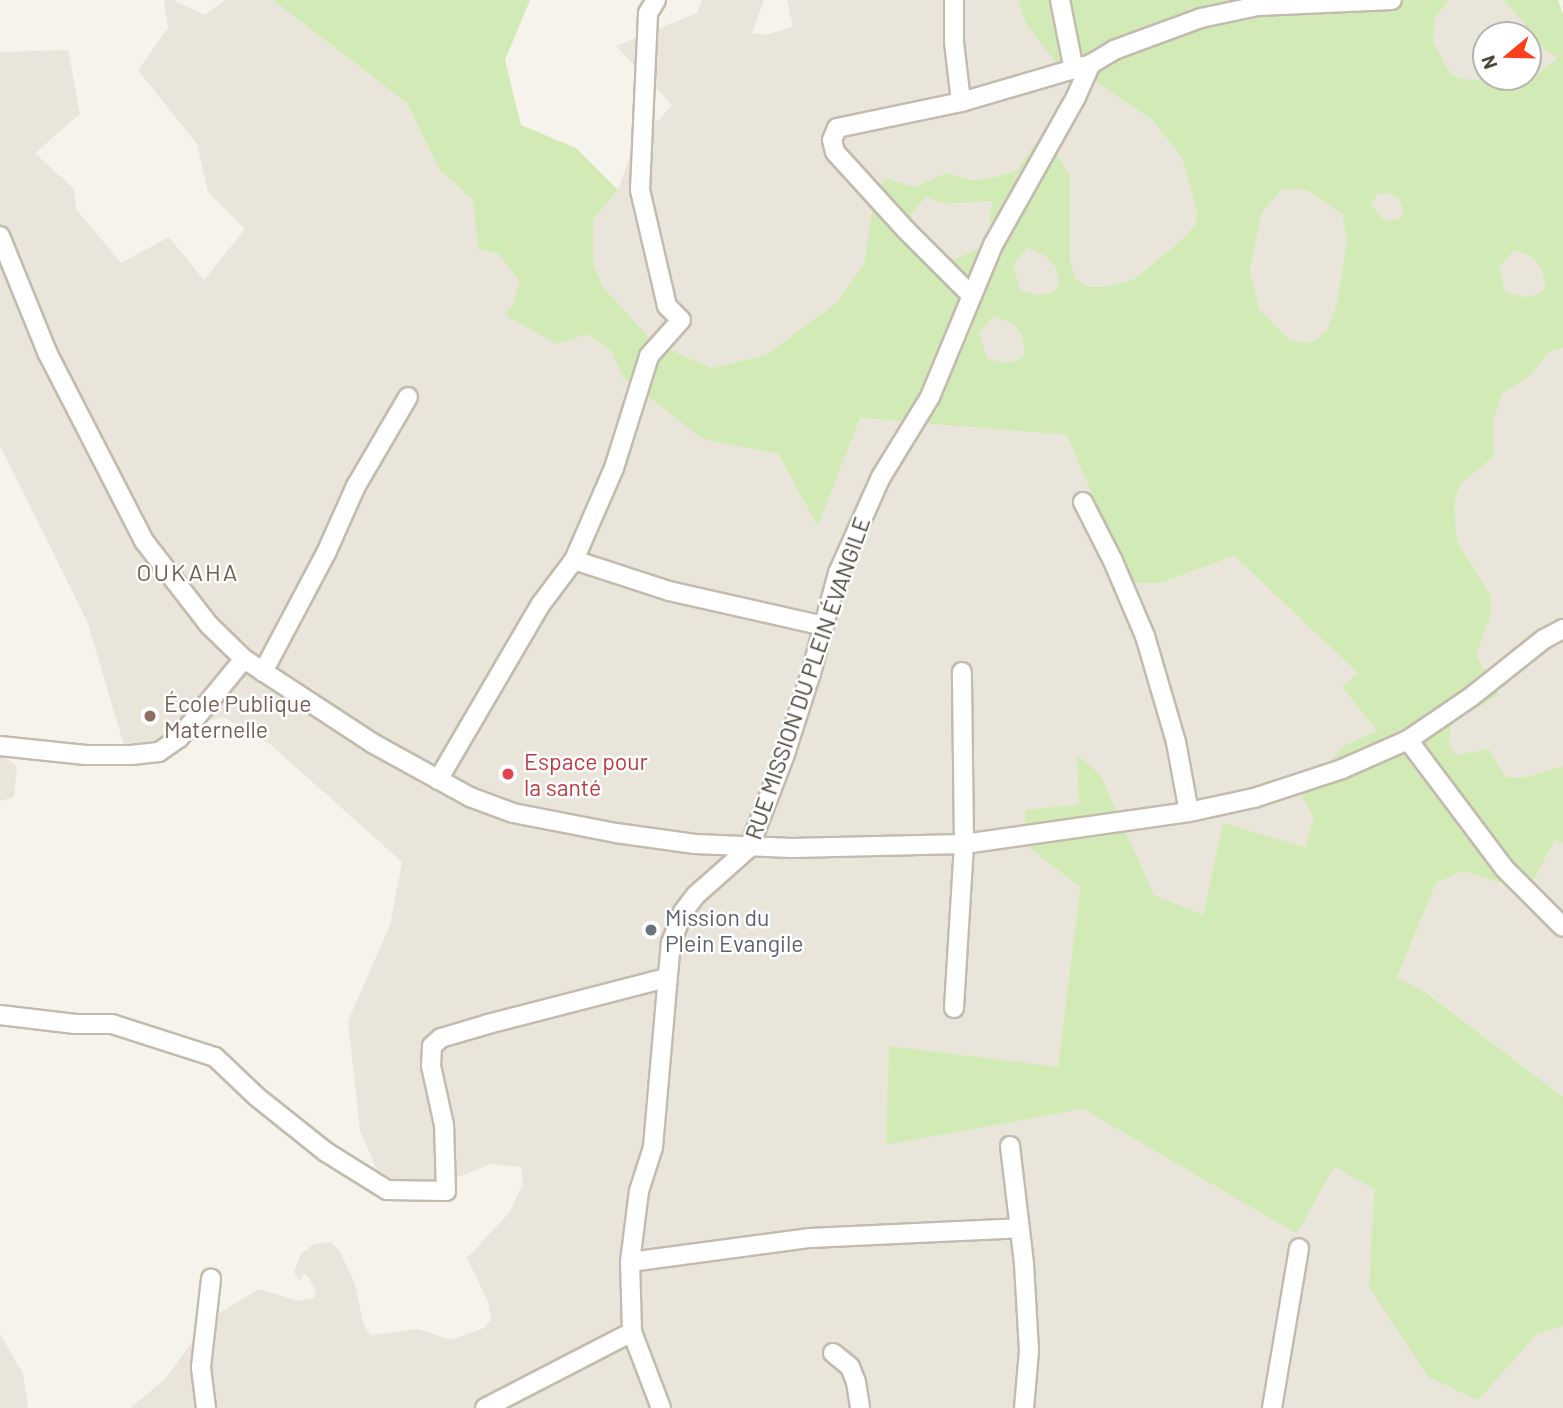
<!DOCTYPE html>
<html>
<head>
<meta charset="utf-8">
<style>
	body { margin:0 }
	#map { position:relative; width:1563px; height:1408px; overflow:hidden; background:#f6f3ec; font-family:Barlow,sans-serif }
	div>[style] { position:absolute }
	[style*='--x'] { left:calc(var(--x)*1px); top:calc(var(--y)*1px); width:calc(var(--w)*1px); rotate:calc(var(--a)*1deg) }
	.residential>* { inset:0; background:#eae5da }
	.green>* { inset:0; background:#d2eab5 }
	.roads { filter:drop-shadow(2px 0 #c2bbae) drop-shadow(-2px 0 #c2bbae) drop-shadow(0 2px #c2bbae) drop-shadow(0 -2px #c2bbae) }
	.minor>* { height:18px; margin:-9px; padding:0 9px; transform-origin:9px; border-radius:9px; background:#fff }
	.dots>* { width:19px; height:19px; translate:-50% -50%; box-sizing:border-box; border:4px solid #fff; border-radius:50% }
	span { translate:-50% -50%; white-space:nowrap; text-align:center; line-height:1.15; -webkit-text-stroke:5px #fff; paint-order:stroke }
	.street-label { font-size:23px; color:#4b4439 }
	.education-label { font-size:23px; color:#785e54 }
	.left { translate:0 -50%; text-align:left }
	.health-label { font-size:23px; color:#be3a42 }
	.worship-label { font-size:23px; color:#5b616d }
	.neighbourhood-label { font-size:24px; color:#6e6250; letter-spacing:2px }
	.north { position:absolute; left:1472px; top:21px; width:70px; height:70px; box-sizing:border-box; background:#fff; border:2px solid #b7b4b0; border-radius:50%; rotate:251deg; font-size:19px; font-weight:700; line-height:28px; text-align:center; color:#4b4439 }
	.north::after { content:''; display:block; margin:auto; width:24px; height:32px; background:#fc3f1d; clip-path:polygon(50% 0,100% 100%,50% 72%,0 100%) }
</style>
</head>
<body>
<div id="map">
	<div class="residential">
		<i style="clip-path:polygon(164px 0,173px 0,205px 15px,225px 0,273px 0,407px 103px,439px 169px,473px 200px,478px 249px,499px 254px,519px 281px,513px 304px,505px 316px,587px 334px,612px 352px,624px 377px,703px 438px,778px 454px,818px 525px,860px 418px,1067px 435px,1129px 583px,1160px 583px,1234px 556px,1358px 673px,1342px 687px,1377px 731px,1347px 744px,1314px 817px,1305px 847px,1223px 824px,1203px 916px,1154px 895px,1121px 827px,1079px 804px,1026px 810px,1024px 844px,1080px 887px,1058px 1068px,890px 1046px,886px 1145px,1083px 1109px,1297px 1234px,1333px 1167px,1374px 1189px,1369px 1287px,1478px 1399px,1537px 1334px,1563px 1326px,1563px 1408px,130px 1408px,165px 1379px,209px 1319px,259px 1289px,299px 1301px,314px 1298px,316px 1292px,309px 1278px,304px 1274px,299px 1281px,294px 1272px,301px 1254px,314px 1244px,331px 1242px,340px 1252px,355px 1284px,364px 1326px,371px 1335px,418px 1329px,451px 1340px,484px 1328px,491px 1320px,488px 1302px,467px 1258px,509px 1213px,523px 1184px,521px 1167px,491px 1164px,416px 1194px,403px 1193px,376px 1168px,360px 1130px,348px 1021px,390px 925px,402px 862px,271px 745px,224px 717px,207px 721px,177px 745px,126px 752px,87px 621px,0 446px,0 52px,68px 50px,80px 114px,35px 153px,74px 189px,76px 209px,121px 263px,169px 237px,204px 280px,245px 229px,208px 192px,197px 144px,138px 70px,168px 28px)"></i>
		<i style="clip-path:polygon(702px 0,764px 0,752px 33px,765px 35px,793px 27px,787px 0,1018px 0,1025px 22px,1086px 81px,1099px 84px,1152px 120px,1181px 156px,1197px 211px,1196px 223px,1184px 238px,1134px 279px,1110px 286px,1087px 287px,1076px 279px,1070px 261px,1070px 176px,1033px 146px,1017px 170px,996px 177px,972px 180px,946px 173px,914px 187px,887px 178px,875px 190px,864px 264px,836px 303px,766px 355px,712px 368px,654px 343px,603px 287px,593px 263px,593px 220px,618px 190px,639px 130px,660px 119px,672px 105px,616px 46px,697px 13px)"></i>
		<i style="clip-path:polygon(1449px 0,1503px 0,1523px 21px,1528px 35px,1486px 35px,1488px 77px,1480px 80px,1461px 79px,1450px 73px,1442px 63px,1433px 42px,1432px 31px,1435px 18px)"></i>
		<i style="clip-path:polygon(1528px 36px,1557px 57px,1537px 76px,1519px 80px,1517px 77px,1528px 77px)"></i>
		<i style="clip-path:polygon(1283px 189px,1307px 190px,1342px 214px,1347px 243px,1337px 303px,1327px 330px,1317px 339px,1307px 343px,1289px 339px,1259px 309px,1250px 269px,1262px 212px)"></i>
		<i style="clip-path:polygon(1389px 193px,1399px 199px,1404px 213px,1399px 219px,1385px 221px,1371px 205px,1378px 194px)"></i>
		<i style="clip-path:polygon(926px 197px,945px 204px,992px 201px,987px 245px,952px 260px,937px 244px,928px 242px,915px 228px,911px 214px)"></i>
		<i style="clip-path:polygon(1028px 248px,1047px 256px,1056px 268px,1059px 285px,1053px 292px,1039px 295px,1020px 290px,1013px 265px)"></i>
		<i style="clip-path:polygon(1514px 250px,1533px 258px,1542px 270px,1545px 287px,1539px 294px,1525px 297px,1506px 292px,1499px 267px)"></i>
		<i style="clip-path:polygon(994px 316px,1013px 324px,1022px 336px,1025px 353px,1019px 360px,1005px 363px,987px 358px,979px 333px)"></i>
		<i style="clip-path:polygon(1563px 348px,1563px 766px,1523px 778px,1504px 775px,1456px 755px,1449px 745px,1451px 724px,1499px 694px,1476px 656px,1491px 614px,1491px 596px,1457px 541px,1454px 502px,1460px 485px,1494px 456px,1493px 421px,1502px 394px,1531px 375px,1550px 351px)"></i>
		<i style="clip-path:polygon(0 754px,17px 766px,14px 797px,0 801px)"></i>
		<i style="clip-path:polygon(1555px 840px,1563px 843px,1563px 1097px,1428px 993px,1397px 979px,1436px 883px,1464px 871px,1527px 892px)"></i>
		<i style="clip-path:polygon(0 1334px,23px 1374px,28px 1408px,0 1408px)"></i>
	</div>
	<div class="green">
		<i style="clip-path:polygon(evenodd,273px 0,530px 0,505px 60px,521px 125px,576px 148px,618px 190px,593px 220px,593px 263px,603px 287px,654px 343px,712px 368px,766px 355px,836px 303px,864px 264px,875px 190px,887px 178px,914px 187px,946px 173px,972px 180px,996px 177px,1017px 170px,1033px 146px,1047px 138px,1070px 176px,1070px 261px,1076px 279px,1087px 287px,1110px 286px,1134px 279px,1184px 238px,1196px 223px,1197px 211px,1181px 156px,1152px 120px,1099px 84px,1086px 81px,1057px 64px,1025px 22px,1018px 0,1449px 0,1435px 18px,1433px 42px,1450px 73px,1461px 79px,1480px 80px,1488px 77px,1517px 77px,1519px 80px,1536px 76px,1557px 58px,1528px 36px,1523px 21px,1503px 0,1558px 0,1563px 14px,1563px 348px,1550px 351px,1531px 375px,1502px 394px,1493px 421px,1494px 456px,1460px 485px,1454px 502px,1457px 541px,1491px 596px,1491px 614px,1476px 656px,1500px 694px,1451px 724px,1449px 745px,1456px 755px,1489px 749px,1505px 776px,1523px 778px,1563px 766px,1563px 843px,1555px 840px,1527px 892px,1464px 871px,1436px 883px,1397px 978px,1427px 993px,1563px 1097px,1563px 1326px,1537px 1334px,1478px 1400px,1428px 1377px,1369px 1287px,1374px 1189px,1334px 1167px,1297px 1234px,1083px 1109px,886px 1145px,889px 1046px,1058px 1067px,1080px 887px,1024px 844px,1025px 810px,1079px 804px,1077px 756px,1100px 774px,1154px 895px,1203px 915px,1223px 823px,1305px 847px,1314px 817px,1299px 791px,1347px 744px,1377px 731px,1342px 687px,1358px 673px,1234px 556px,1160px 583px,1129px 583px,1067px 435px,860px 418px,818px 526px,778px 454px,703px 439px,623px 377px,612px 352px,587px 334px,557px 344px,505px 315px,513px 304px,519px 281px,499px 254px,478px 249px,473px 200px,439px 169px,407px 103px,273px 0,1283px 189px,1307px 190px,1342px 214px,1347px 242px,1337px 303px,1327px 330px,1317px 339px,1307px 343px,1289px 339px,1259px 309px,1250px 269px,1262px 212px,1283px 189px,273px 0,1389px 193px,1399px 199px,1404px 213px,1399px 219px,1385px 221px,1371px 205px,1378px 194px,1389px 193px,273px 0,926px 197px,945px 204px,992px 201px,987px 245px,952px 260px,937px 244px,928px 242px,915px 228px,911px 214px,926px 197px,273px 0,1028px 248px,1046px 256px,1056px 268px,1059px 284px,1053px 292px,1039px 295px,1020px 290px,1013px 265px,1028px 248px,273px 0,1514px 250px,1533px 258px,1542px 270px,1545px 287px,1539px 294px,1525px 297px,1506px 292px,1499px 268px,1514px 250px,273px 0,994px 316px,1013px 324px,1022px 336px,1025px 353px,1019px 360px,1005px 363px,987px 358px,979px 333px,994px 316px)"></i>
	</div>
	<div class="roads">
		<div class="minor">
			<i style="--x:954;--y:0;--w:42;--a:90"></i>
			<i style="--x:954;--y:42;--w:60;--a:83.3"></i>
			<i style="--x:1060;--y:0;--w:71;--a:78.7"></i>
			<i style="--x:0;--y:236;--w:127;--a:67.9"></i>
			<i style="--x:48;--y:354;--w:210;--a:62.8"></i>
			<i style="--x:144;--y:541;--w:106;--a:52.3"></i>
			<i style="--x:209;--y:625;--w:49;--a:44.2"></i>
			<i style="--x:244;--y:659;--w:155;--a:33.2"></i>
			<i style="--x:374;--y:744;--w:110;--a:28.9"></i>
			<i style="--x:470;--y:797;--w:46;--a:20.4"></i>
			<i style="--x:513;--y:813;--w:105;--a:11"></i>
			<i style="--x:616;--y:833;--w:80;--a:7.9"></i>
			<i style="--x:695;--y:844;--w:97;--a:2.4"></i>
			<i style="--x:792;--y:848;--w:172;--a:-1.3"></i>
			<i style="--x:964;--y:844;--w:227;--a:-8.1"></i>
			<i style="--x:1189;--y:812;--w:66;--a:-12.2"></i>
			<i style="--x:1254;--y:798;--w:93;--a:-18.2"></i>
			<i style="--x:1342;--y:769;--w:72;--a:-23.7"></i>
			<i style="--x:1408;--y:740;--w:76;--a:-34.3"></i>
			<i style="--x:1471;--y:697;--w:93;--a:-38.5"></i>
			<i style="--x:1544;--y:639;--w:21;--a:-28"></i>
			<i style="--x:972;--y:296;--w:93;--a:-135"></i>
			<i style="--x:906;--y:230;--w:105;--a:-132.3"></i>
			<i style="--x:835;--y:152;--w:12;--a:-104"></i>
			<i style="--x:832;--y:140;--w:13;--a:-67"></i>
			<i style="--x:837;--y:128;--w:127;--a:-11.8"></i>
			<i style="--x:961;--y:102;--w:135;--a:-16.3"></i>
			<i style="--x:1083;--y:502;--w:66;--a:63"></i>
			<i style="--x:1113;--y:561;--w:82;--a:66.9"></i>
			<i style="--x:1145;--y:636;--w:110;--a:73.7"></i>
			<i style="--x:1176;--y:742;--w:71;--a:79.5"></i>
			<i style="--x:574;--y:560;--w:100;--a:18.1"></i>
			<i style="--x:669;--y:591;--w:159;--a:12.7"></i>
			<i style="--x:263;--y:672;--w:137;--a:-62.1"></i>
			<i style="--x:327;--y:551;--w:71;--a:-66"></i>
			<i style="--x:356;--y:486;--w:103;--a:-59.7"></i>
			<i style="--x:1408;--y:740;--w:160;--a:53.1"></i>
			<i style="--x:1504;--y:868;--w:83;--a:45"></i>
			<i style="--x:0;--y:746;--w:86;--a:6"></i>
			<i style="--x:86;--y:755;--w:45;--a:0"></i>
			<i style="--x:131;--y:755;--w:28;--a:-6"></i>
			<i style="--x:159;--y:752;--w:24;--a:-35"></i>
			<i style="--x:179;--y:738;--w:102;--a:-50.6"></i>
			<i style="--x:438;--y:780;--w:204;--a:-59.7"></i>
			<i style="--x:541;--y:604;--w:55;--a:-53.1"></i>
			<i style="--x:574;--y:560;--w:100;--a:-66.5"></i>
			<i style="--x:614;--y:468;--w:117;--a:-72.6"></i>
			<i style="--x:649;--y:356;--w:48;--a:-48.4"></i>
			<i style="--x:681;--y:320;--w:20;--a:-135"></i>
			<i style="--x:667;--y:306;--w:119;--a:-103.1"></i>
			<i style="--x:640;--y:190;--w:177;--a:-87.4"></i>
			<i style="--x:648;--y:13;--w:15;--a:-58"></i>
			<i style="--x:954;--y:1008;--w:164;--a:-86.5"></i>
			<i style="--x:964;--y:844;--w:172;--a:-90.7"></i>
			<i style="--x:0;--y:1015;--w:76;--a:6.8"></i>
			<i style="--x:75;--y:1024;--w:37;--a:0"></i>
			<i style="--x:112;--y:1024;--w:108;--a:17.8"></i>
			<i style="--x:215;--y:1057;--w:58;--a:43.6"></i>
			<i style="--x:257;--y:1097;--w:88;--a:38.6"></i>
			<i style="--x:326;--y:1152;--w:72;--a:31.9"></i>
			<i style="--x:387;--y:1190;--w:59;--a:1"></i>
			<i style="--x:446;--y:1191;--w:66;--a:-91.7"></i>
			<i style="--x:444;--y:1125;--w:60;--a:-102.4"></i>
			<i style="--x:431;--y:1066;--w:20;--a:-87"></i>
			<i style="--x:432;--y:1046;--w:12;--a:-42"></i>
			<i style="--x:441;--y:1038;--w:49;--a:-16.6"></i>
			<i style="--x:488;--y:1024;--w:184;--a:-14.5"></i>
			<i style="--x:1010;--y:1146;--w:119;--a:83.2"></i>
			<i style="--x:1024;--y:1264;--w:87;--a:86.7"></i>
			<i style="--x:1029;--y:1351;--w:57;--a:95"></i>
			<i style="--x:630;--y:1262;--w:182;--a:-7.6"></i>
			<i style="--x:810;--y:1238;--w:209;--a:-2.7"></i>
			<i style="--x:833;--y:1353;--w:22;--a:39"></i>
			<i style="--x:850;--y:1367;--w:16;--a:68"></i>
			<i style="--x:856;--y:1382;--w:26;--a:81"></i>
			<i style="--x:206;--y:1408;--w:41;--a:-97"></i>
			<i style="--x:201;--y:1367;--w:89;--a:-83.5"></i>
			<i style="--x:485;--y:1408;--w:165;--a:-27.3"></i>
			<i style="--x:661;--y:1408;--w:81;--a:-110.9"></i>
			<i style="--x:632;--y:1332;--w:70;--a:-91.6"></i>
			<i style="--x:630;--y:1262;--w:72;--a:-82.8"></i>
			<i style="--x:639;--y:1191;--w:46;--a:-72.3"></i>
			<i style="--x:653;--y:1147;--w:205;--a:-85"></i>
			<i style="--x:671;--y:943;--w:33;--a:-69"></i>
			<i style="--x:683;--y:912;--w:21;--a:-53"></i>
			<i style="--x:696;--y:895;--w:71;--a:-41.6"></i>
			<i style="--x:749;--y:848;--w:101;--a:-69"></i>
			<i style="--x:785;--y:754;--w:85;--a:-72.2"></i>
			<i style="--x:811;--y:673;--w:104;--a:-74.9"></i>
			<i style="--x:838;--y:573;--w:105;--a:-65.9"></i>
			<i style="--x:881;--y:477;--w:94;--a:-58.5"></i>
			<i style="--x:930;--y:397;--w:165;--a:-67.5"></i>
			<i style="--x:993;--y:245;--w:170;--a:-60.7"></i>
			<i style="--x:1076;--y:97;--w:36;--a:-66"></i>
			<i style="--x:1091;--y:64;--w:27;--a:-31"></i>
			<i style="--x:1114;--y:50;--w:93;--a:-20.2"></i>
			<i style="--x:1201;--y:18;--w:58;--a:-11.9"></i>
			<i style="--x:1258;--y:6;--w:134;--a:-2.6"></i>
			<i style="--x:1272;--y:1408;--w:162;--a:-80.4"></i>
		</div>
	</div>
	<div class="dots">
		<i style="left:150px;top:716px;background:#8d6e63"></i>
		<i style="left:508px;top:774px;background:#e0444e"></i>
		<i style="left:651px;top:930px;background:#6b7280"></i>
	</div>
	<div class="street-label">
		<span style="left:807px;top:678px;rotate:-71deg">RUE MISSION DU PLEIN ÉVANGILE</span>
	</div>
	<div class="education-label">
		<span class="left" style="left:164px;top:716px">École Publique<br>Maternelle</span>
	</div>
	<div class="health-label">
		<span class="left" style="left:524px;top:774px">Espace pour<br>la santé</span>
	</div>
	<div class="worship-label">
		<span class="left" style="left:665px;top:930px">Mission du<br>Plein Evangile</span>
	</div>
	<div class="neighbourhood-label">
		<span style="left:188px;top:572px">OUKAHA</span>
	</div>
	<div class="north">N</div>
</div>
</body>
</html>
